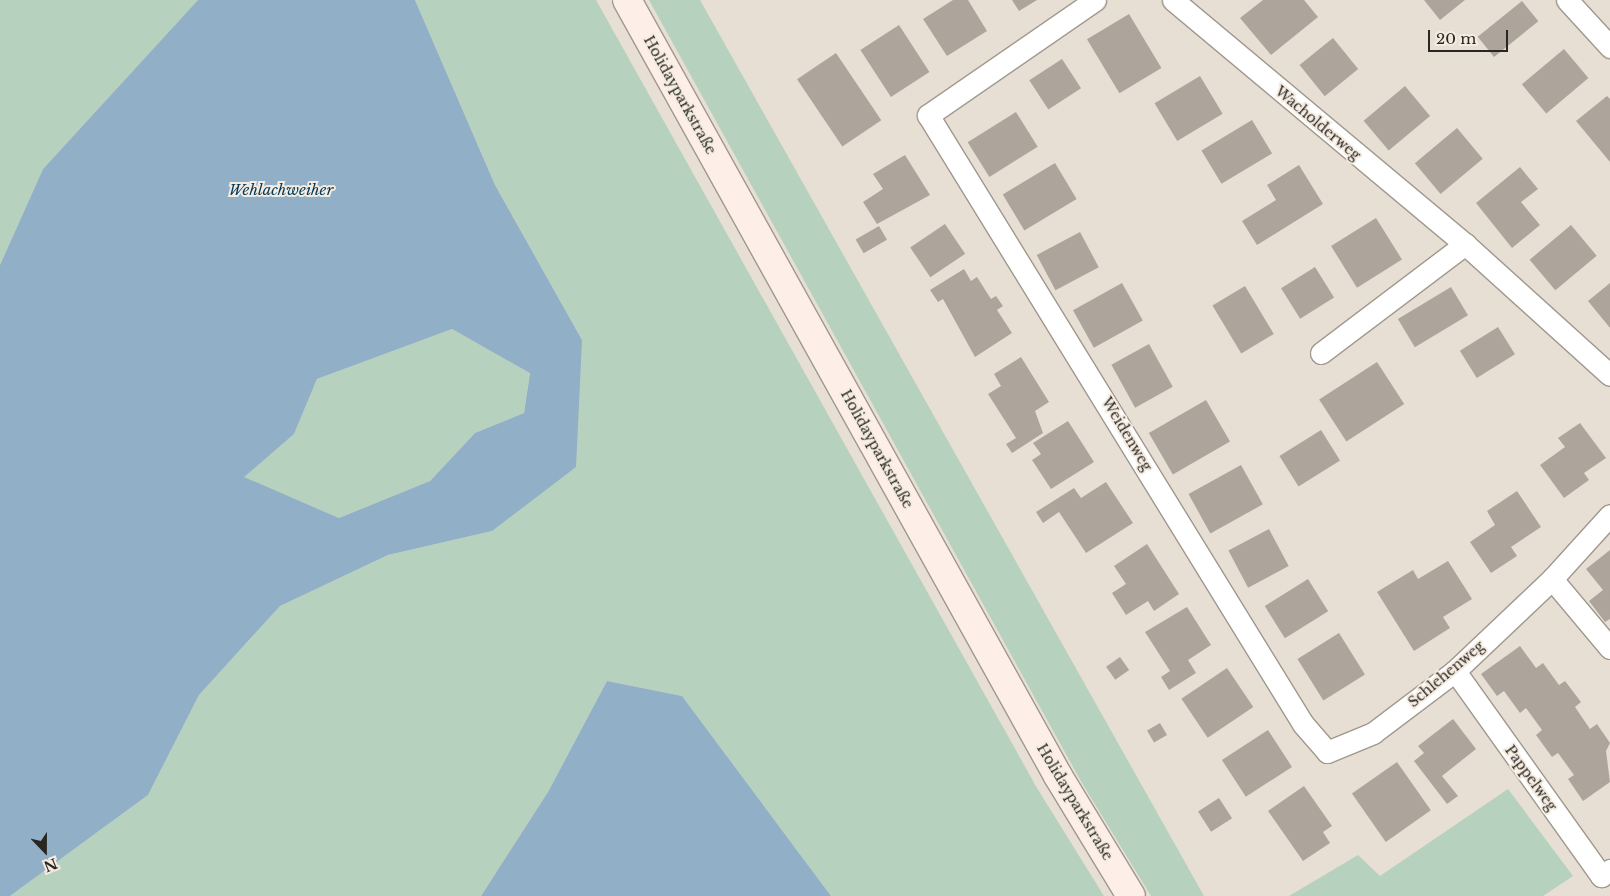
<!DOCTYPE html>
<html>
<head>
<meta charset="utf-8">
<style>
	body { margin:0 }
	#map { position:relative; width:1610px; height:896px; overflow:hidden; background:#e7dfd4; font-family:"Libre Baskerville",serif }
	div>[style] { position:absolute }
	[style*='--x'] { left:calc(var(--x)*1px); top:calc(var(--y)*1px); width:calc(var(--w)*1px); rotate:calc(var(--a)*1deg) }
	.green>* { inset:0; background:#b6d1bd }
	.water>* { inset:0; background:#91afc7 }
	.building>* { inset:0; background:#ada59b; transform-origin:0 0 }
	.roads { filter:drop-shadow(1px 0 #a0988e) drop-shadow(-1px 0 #a0988e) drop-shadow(0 1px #a0988e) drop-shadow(0 -1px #a0988e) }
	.street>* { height:21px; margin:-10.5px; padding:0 10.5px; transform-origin:10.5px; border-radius:10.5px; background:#fff }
	.secondary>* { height:28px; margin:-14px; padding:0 14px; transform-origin:14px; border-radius:14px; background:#feeee8 }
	span { translate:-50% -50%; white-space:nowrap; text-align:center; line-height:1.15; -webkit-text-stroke:4px #f5ece1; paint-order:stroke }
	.street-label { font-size:14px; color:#2a2723 }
	.water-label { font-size:15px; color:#003858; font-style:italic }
	.north { position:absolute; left:20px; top:826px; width:50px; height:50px; -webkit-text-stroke:4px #f5ece1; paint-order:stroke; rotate:158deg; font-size:14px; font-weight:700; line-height:20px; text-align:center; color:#2a2723 }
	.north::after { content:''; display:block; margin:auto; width:18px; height:22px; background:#2a2723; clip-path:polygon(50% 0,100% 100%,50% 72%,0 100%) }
	.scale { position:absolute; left:1428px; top:30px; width:80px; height:22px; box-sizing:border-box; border:2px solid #2a2723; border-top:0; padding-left:6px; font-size:15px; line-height:18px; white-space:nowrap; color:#2a2723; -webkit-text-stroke:4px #f5ece1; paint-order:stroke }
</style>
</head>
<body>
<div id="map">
	<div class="green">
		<i style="clip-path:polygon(0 0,198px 0,43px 169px,0 265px)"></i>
		<i style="clip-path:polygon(415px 0,596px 0,1037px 788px,1104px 896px,831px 896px,682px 696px,607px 681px,548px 792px,481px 896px,10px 896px,148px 795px,199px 695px,280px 606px,388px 555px,492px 531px,582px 340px,495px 185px)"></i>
		<i style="clip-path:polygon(649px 0,700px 0,1204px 896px,1151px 896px,1082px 783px)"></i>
		<i style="clip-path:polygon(452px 329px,530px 372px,524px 413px,475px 433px,430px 481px,339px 518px,243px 477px,294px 434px,317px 379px)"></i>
		<i style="clip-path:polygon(1508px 789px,1573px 876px,1543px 896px,1289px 896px,1358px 855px,1380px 876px)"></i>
	</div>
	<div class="water">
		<i style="clip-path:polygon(evenodd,198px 0,415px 0,495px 185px,582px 340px,576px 467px,492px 531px,388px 555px,280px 606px,199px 695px,148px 795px,10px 896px,0 896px,0 265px,43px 169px,198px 0,452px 329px,530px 373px,524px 413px,475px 433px,430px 481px,339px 518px,244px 477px,294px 434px,317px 379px,452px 329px)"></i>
		<i style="clip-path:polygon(607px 681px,682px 696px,831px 896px,481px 896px,548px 792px)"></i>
	</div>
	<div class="building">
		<i style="clip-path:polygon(953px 0,968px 0,987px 31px,947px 56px,923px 19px)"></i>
		<i style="clip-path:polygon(1012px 0,1037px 0,1019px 11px)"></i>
		<i style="clip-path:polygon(1263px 0,1304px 0,1318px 17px,1271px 55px,1240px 18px)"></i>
		<i style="clip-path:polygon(1424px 0,1465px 0,1440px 20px)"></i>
		<i style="left:1522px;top:1px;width:26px;height:57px;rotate:51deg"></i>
		<i style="left:1129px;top:14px;width:63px;height:49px;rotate:59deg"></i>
		<i style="left:899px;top:25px;width:56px;height:46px;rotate:57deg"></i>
		<i style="left:1333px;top:38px;width:40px;height:43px;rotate:51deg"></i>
		<i style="left:1564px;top:49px;width:38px;height:55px;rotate:50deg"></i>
		<i style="left:836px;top:53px;width:81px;height:47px;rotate:56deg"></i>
		<i style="left:1062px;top:59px;width:35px;height:39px;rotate:57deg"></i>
		<i style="left:1200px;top:76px;width:44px;height:53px;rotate:59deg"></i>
		<i style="left:1405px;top:86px;width:39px;height:54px;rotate:50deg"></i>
		<i style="clip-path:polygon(1607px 96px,1610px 99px,1610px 162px,1576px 121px)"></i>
		<i style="left:1016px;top:112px;width:41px;height:57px;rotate:58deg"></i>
		<i style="left:1252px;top:120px;width:39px;height:59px;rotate:59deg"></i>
		<i style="left:1457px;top:128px;width:40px;height:55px;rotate:50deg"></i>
		<i style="clip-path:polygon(905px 155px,930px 195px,877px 224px,863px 202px,883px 189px,873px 174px)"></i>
		<i style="left:1055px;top:163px;width:42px;height:61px;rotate:59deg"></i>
		<i style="clip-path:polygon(1299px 165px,1323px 204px,1257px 245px,1242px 221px,1276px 200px,1267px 185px)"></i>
		<i style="clip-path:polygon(1520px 167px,1538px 189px,1521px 202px,1540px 225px,1512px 248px,1476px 203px)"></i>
		<i style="left:1376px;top:218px;width:49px;height:53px;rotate:58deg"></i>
		<i style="left:945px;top:224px;width:36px;height:42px;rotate:56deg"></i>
		<i style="left:1571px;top:225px;width:40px;height:54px;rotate:50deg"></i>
		<i style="left:879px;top:226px;width:16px;height:27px;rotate:60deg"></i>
		<i style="left:1080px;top:232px;width:40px;height:49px;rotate:62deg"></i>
		<i style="left:1315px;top:267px;width:36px;height:40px;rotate:58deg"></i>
		<i style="clip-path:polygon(964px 269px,971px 281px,977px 277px,991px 299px,996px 296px,1003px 306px,997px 310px,1012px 333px,975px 357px,943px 299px,938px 302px,930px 290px)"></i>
		<i style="left:1122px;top:283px;width:43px;height:56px;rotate:61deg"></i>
		<i style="clip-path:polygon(1610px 283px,1610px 328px,1588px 301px)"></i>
		<i style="left:1245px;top:286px;width:56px;height:38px;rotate:59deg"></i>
		<i style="left:1451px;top:287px;width:33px;height:62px;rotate:59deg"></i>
		<i style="left:1498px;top:327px;width:32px;height:45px;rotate:58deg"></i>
		<i style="left:1149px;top:344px;width:49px;height:43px;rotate:61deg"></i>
		<i style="clip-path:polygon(1021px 357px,1049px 402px,1035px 411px,1043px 433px,1012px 453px,1006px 444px,1016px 438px,988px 394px,1001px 386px,994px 374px)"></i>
		<i style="left:1377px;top:362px;width:50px;height:69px;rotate:57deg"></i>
		<i style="left:1206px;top:400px;width:48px;height:66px;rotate:60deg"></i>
		<i style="clip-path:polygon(1068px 421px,1094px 462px,1051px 489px,1032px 460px,1041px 454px,1033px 443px)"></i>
		<i style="clip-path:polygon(1580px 423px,1606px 458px,1584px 473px,1589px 480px,1564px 498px,1540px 465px,1565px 447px,1558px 438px)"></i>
		<i style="left:1321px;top:430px;width:36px;height:49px;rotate:58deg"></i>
		<i style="left:1241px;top:465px;width:45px;height:60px;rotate:61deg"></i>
		<i style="clip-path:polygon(1106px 482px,1133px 523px,1086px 553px,1059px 512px,1043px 523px,1036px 512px,1074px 488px,1081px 498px)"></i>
		<i style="clip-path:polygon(1517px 491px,1541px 527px,1511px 547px,1517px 556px,1491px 573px,1470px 542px,1495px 525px,1487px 511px)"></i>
		<i style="left:1269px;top:529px;width:42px;height:46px;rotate:62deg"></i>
		<i style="clip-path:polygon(1147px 544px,1179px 594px,1154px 611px,1148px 601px,1126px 615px,1112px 593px,1126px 584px,1114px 566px)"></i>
		<i style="clip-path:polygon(1610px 550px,1610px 619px,1605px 622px,1589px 601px,1603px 590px,1586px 569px)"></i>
		<i style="clip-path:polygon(1448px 561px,1472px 599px,1443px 617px,1450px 628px,1414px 651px,1377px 592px,1413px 570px,1418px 579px)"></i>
		<i style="left:1308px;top:579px;width:38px;height:51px;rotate:58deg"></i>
		<i style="clip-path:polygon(1187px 607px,1211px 645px,1188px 660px,1196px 673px,1169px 690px,1161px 677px,1170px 671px,1145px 632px)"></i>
		<i style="left:1339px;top:633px;width:49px;height:49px;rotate:58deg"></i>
		<i style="clip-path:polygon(1520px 646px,1536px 668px,1543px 663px,1559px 685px,1565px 681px,1581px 702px,1575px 707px,1590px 729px,1597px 724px,1610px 743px,1606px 751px,1610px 782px,1583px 801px,1568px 779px,1574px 775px,1558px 753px,1552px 757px,1536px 735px,1542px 730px,1526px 708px,1520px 713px,1504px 691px,1497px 696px,1481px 674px)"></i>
		<i style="left:1120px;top:657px;width:16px;height:17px;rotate:55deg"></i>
		<i style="left:1227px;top:668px;width:47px;height:55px;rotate:56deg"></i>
		<i style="clip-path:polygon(1453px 719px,1476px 749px,1442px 776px,1458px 796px,1447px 804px,1414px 761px,1424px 753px,1418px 746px)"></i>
		<i style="left:1160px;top:723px;width:14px;height:15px;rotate:60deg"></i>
		<i style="left:1268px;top:730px;width:44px;height:55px;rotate:57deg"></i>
		<i style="left:1397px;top:762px;width:59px;height:55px;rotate:55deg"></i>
		<i style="clip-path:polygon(1304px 786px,1332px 826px,1323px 832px,1330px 843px,1303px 861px,1268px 811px)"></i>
		<i style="left:1219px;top:798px;width:24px;height:25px;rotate:57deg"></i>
	</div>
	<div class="roads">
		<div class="street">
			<i style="--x:1095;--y:0;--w:203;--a:145.4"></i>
			<i style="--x:928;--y:115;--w:715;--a:58.38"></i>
			<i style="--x:1303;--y:724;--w:37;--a:49"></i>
			<i style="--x:1327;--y:752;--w:50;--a:-22.4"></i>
			<i style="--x:1373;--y:733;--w:103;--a:-37.1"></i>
			<i style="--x:1455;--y:671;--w:134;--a:-43.5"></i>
			<i style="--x:1552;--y:579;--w:86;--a:-47.8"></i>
			<i style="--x:1173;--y:0;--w:381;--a:39.9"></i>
			<i style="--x:1465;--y:244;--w:195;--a:42.1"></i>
			<i style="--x:1567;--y:0;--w:64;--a:47.5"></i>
			<i style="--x:1321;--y:353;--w:181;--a:-37.1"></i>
			<i style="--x:1552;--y:579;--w:90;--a:50"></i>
			<i style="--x:1455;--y:671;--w:252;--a:54.5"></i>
			<i style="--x:1601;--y:876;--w:11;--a:-34"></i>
		</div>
		<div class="secondary">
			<i style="--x:627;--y:0;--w:888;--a:60.95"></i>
			<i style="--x:1058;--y:776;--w:140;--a:58.7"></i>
		</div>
	</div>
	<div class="street-label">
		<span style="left:680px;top:95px;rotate:61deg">Holidayparkstraße</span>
		<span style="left:1318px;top:123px;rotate:40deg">Wacholderweg</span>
		<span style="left:1127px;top:434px;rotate:59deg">Weidenweg</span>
		<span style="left:877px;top:449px;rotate:61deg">Holidayparkstraße</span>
		<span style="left:1446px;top:674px;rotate:-40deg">Schlehenweg</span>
		<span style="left:1531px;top:778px;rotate:54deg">Pappelweg</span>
		<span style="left:1075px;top:802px;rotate:59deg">Holidayparkstraße</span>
	</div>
	<div class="water-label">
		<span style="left:281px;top:190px">Wehlachweiher</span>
	</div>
	<div class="north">N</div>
	<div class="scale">20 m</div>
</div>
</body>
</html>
